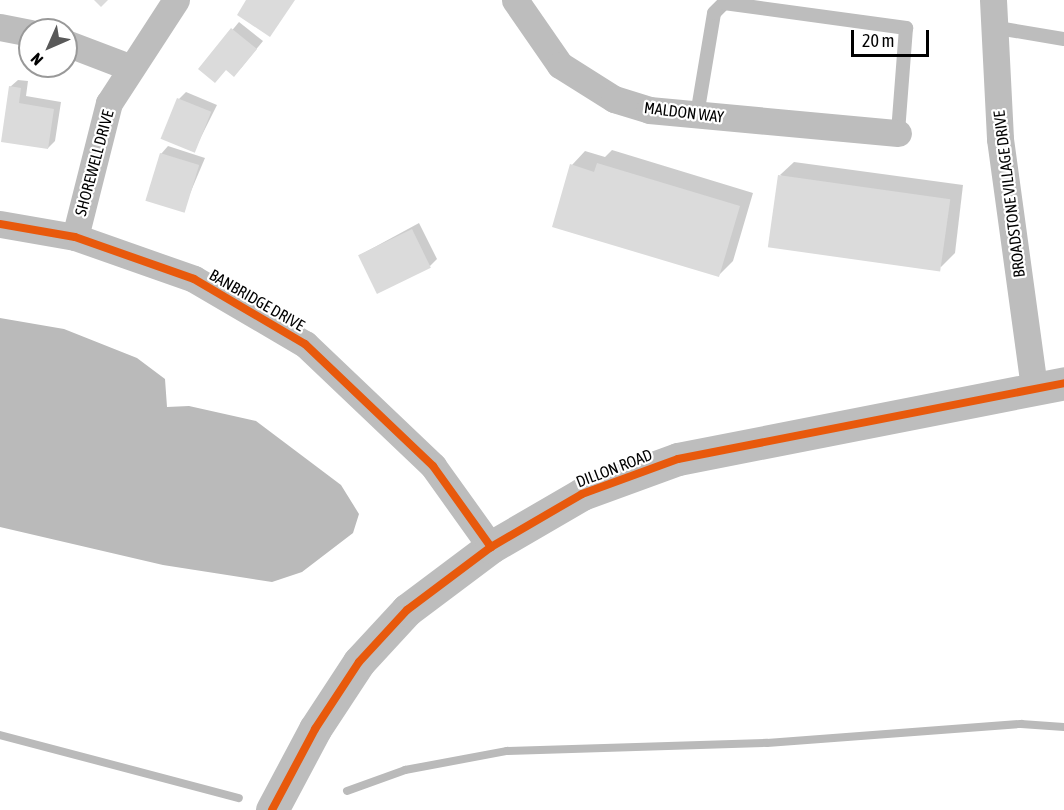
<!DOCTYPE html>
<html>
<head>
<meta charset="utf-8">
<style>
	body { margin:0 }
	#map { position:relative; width:1064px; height:810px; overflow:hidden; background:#fff; font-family:"Asap Condensed",sans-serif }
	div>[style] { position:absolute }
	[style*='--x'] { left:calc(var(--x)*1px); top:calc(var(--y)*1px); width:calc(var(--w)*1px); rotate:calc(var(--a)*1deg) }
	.water>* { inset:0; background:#bababa }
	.shadow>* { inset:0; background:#0003 }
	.stream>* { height:8px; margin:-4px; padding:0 4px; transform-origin:4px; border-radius:4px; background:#bababa }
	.building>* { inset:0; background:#dbdbdb; transform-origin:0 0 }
	.service>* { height:14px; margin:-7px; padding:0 7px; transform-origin:7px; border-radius:7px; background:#bdbdbd }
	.minor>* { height:27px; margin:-13.5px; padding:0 13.5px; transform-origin:13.5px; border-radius:13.5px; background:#bdbdbd }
	.tertiary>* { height:33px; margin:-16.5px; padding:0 16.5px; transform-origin:16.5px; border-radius:16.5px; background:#bdbdbd }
	.cycleway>* { height:8px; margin:-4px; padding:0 4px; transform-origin:4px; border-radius:4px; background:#e8590c }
	span { translate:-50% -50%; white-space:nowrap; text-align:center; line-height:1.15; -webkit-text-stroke:4.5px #fff; paint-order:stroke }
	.street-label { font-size:16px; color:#000 }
	.north { position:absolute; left:18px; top:18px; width:60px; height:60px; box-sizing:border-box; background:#fff; border:2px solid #999; border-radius:50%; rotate:225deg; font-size:16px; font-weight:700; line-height:24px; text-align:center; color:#000 }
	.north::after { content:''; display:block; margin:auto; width:21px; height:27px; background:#595959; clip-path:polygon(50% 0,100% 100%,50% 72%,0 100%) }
	.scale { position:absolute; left:851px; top:30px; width:78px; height:27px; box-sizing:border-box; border:3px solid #000; border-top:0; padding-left:8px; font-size:18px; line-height:21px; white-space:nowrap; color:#000; -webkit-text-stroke:4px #fff; paint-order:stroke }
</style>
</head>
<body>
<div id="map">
	<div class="water">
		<i style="clip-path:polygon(0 318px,64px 329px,137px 358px,165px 379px,167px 407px,189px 406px,256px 421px,341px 485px,359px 514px,353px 533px,302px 572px,272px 582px,163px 565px,0 527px)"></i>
	</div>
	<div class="shadow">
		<i style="clip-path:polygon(239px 22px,263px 41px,241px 68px,200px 69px)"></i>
		<i style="clip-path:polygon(18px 80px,28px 81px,26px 96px,61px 102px,55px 141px,48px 148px,2px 141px,10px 87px)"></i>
		<i style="clip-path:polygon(186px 92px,217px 105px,194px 151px,179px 99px)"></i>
		<i style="clip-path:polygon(168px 146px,205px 158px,183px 210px,161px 154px)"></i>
		<i style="clip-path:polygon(612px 150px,753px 193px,733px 261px,719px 275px,572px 165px,585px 151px,605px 157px)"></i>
		<i style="clip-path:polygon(794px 162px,963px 185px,955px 253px,941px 267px,780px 175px)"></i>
		<i style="clip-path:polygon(419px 223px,437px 259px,430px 266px,360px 255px)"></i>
	</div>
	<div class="stream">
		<i style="--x:0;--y:735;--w:247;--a:14.8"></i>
		<i style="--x:347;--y:791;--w:62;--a:-19.9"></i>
		<i style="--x:405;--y:770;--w:104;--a:-10.6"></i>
		<i style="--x:507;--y:751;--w:260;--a:-1.8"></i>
		<i style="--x:767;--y:743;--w:255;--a:-4.3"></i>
		<i style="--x:1021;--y:724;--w:43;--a:4"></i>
	</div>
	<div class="building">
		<i style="clip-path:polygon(94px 0,108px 0,101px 7px)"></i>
		<i style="clip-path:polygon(246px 0,295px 0,270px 37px,237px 15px)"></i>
		<i style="clip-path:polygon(231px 28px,257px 49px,234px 77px,226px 70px,215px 83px,198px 69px)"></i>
		<i style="clip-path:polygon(9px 86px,21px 88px,19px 103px,54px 109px,48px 149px,1px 142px)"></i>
		<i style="left:177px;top:98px;width:37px;height:44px;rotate:22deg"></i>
		<i style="left:160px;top:153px;width:41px;height:50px;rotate:17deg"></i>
		<i style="clip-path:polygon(597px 163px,740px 206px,719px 277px,552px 227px,570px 164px,594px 172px)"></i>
		<i style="left:778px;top:175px;width:174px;height:73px;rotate:8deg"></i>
		<i style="left:412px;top:229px;width:43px;height:60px;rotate:64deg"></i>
	</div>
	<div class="service">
		<i style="--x:992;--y:27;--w:73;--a:9.5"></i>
		<i style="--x:697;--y:115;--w:103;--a:-80.5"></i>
		<i style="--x:714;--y:13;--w:14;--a:-45"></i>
		<i style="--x:724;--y:3;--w:184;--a:7.8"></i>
		<i style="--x:906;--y:28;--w:105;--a:94.4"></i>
	</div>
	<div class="minor">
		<i style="--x:515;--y:0;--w:79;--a:55.3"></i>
		<i style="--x:560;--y:65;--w:64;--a:32.2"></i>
		<i style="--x:614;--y:99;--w:37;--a:17"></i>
		<i style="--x:649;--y:110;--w:250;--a:5.3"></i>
		<i style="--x:993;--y:0;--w:139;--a:87.1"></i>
		<i style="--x:1000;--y:139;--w:250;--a:82.2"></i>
		<i style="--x:0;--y:27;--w:31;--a:11"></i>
		<i style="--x:66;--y:43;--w:67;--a:20.9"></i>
		<i style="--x:0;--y:224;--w:76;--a:9.8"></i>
		<i style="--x:75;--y:237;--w:126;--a:19.4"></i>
		<i style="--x:194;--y:279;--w:129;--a:30.4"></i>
		<i style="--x:305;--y:344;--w:177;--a:43.6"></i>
		<i style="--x:433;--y:466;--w:100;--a:54.4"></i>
		<i style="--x:75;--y:237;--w:138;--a:-75.8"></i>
		<i style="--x:109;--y:103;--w:123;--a:-57"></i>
	</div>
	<div class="tertiary">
		<i style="--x:272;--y:810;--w:92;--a:-62"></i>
		<i style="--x:315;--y:729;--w:80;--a:-56.7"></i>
		<i style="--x:359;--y:662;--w:71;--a:-47.3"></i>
		<i style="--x:407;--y:610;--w:105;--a:-36.9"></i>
		<i style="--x:491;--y:547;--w:105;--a:-30.2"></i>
		<i style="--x:582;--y:494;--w:102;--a:-20"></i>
		<i style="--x:678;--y:459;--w:393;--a:-11.1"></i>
	</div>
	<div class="cycleway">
		<i style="--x:0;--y:224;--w:76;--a:9.8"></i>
		<i style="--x:75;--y:237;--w:126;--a:19.4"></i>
		<i style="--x:194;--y:279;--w:129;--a:30.4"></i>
		<i style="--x:305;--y:344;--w:177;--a:43.6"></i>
		<i style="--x:433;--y:466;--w:100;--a:54.4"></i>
		<i style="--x:272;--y:810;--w:92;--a:-62"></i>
		<i style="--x:315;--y:729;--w:80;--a:-56.7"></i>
		<i style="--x:359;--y:662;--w:71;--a:-47.3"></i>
		<i style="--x:407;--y:610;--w:105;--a:-36.9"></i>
		<i style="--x:491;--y:547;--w:105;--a:-30.2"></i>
		<i style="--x:582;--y:494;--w:102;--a:-20"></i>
		<i style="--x:678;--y:459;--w:393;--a:-11.1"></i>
	</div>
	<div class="street-label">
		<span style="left:684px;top:112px;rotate:7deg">MALDON WAY</span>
		<span style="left:94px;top:163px;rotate:-75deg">SHOREWELL DRIVE</span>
		<span style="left:1009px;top:194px;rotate:-97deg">BROADSTONE VILLAGE DRIVE</span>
		<span style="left:257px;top:300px;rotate:30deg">BANBRIDGE DRIVE</span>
		<span style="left:614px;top:468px;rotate:-21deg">DILLON ROAD</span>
	</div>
	<div class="north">N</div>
	<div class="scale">20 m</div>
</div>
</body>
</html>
